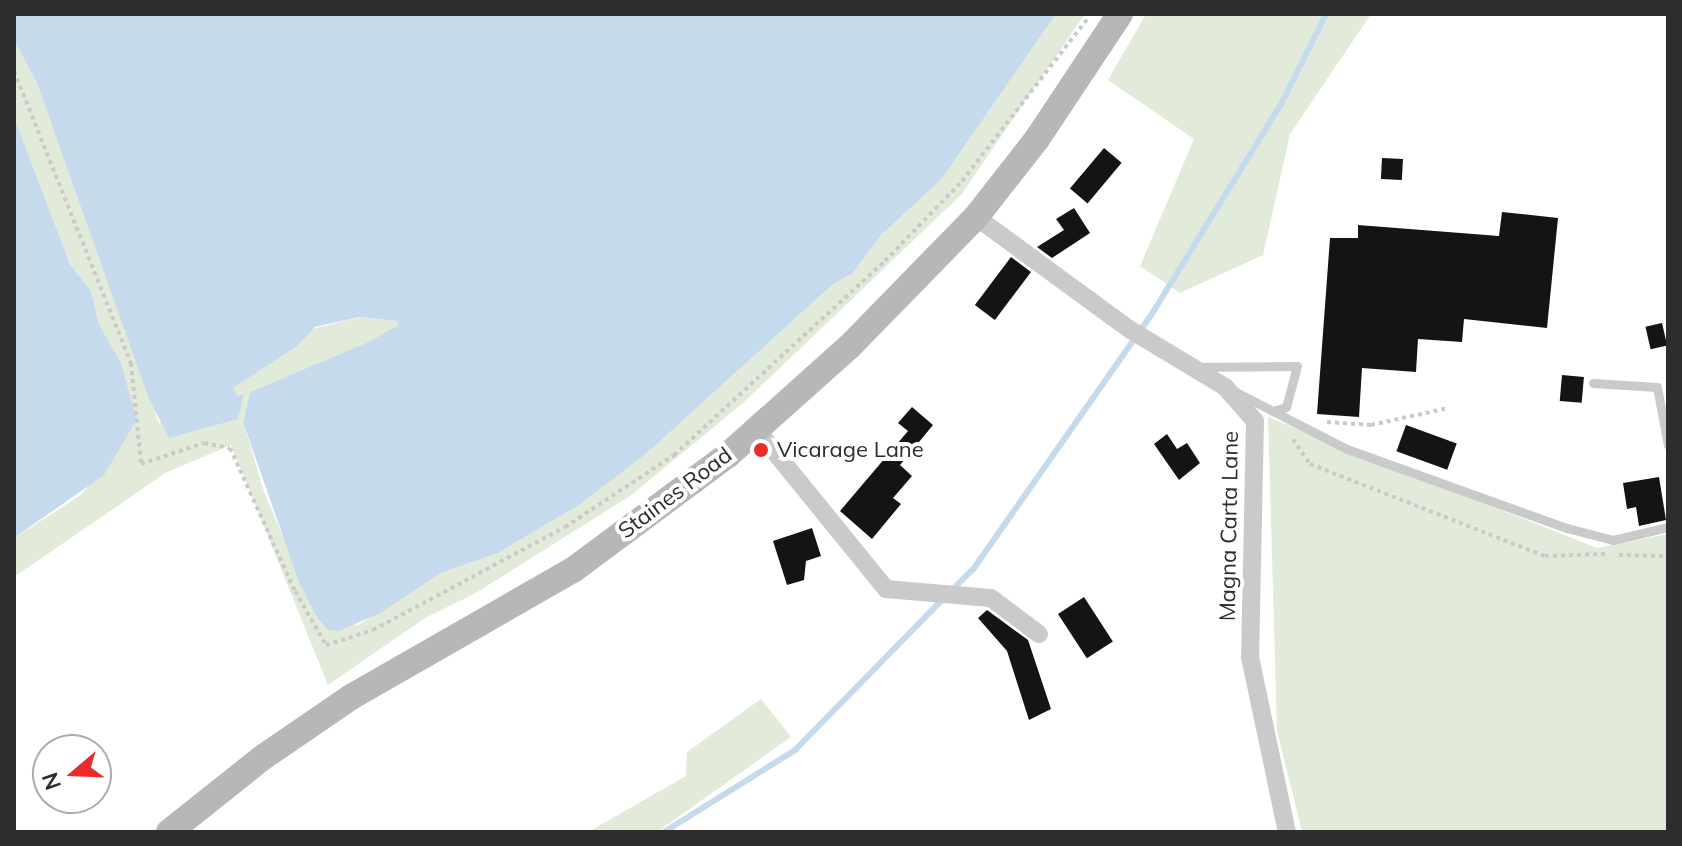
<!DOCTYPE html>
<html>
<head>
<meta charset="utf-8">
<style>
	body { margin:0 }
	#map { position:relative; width:1682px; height:846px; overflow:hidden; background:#fff; font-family:Mulish,sans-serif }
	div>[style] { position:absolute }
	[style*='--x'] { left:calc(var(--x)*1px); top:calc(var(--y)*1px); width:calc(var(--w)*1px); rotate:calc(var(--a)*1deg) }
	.green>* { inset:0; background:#e2ebda }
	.water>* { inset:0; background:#c5daec }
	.stream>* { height:6px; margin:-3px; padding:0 3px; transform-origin:3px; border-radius:3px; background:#c5daec }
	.building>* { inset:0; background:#141414; transform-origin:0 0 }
	.path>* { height:4px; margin-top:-2px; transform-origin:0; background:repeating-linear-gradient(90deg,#cacaca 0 4px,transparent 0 8px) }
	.service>* { height:9px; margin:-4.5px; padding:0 4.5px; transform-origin:4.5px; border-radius:4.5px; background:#cacaca }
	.minor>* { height:18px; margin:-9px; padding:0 9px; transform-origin:9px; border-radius:9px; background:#cacaca }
	.secondary>* { height:26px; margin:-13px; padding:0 13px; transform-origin:13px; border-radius:13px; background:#b7b7b7 }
	.dots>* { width:22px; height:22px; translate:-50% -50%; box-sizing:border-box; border:4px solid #fff; border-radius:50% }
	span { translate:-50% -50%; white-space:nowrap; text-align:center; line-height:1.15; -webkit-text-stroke:8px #fff; paint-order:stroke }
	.poi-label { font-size:22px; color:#2d2d2d }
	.left { translate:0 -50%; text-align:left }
	.street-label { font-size:22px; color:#2d2d2d }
	.frame { position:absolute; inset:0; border:16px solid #2d2d2d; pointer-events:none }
	.north { position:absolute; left:32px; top:734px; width:80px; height:80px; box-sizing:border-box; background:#fff; border:2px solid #ababab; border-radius:50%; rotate:251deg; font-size:22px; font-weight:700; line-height:32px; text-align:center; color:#2d2d2d }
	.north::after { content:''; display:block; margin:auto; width:28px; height:36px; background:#e92c2a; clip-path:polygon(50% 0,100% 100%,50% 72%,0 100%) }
</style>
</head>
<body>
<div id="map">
	<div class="green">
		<i style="clip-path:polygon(1056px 14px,1085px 14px,961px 195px,742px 404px,630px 496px,474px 594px,425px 618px,328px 685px,231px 445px,167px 472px,14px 577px,14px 538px,81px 495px,137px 419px,121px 363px,99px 324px,91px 291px,70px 264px,14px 117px,14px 40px,37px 83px,159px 423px,238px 419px,243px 394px,237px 397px,233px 388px,297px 346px,309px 330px,359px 317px,397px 321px,400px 325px,366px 343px,250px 392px,243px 421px,264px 492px,318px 619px,358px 625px,441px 573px,498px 553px,579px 505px,647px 453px,832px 285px,853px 273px,882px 234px,941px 180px)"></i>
		<i style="clip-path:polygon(1146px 14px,1371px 14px,1290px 134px,1263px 255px,1180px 293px,1140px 266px,1194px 139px,1108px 80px)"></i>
		<i style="clip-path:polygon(1268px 417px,1597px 548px,1668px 534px,1668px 832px,1302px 832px,1277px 731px)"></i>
		<i style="clip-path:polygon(761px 699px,791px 737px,657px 832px,588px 832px,686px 776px,687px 752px)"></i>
	</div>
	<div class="water">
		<i style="clip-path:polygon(14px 14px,1056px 14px,941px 180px,882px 234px,853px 273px,832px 285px,647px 453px,579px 505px,498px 553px,441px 573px,380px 613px,339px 631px,328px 630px,318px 619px,300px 585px,243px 422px,250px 392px,366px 343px,399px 325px,397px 321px,359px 317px,315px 327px,297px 346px,233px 388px,237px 396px,244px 394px,238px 419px,169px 438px,149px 399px,37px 83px,14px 40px)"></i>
		<i style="clip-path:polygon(14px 117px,70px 264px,91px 291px,99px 324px,121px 363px,137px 419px,104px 475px,14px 538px)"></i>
	</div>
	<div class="stream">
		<i style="--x:953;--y:589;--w:30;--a:-45"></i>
		<i style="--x:974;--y:568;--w:307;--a:-55"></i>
		<i style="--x:1150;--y:317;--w:250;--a:-58.4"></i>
		<i style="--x:1281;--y:104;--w:101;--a:-63.4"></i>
		<i style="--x:664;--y:832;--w:155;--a:-32"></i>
		<i style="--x:795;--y:750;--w:214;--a:-45.6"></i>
	</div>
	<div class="building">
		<i style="left:1104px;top:148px;width:23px;height:53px;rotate:40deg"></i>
		<i style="left:1382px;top:158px;width:21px;height:21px;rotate:3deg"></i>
		<i style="clip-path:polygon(1074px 208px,1090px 233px,1052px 258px,1037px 247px,1064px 230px,1056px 219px)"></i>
		<i style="clip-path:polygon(1502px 212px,1558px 218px,1547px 328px,1464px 319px,1462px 342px,1418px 339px,1416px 372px,1362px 368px,1359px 417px,1317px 414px,1330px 238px,1358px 238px,1358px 225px,1499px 236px)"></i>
		<i style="left:1011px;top:257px;width:25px;height:60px;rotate:37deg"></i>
		<i style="left:1662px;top:323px;width:23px;height:17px;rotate:77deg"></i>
		<i style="left:1562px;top:375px;width:22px;height:26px;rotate:5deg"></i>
		<i style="clip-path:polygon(912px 407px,933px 425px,900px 465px,912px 476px,893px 498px,901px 504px,872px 539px,840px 511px,908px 431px,898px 423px)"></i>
		<i style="left:1406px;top:425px;width:54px;height:28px;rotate:20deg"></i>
		<i style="clip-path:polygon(1167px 434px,1177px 449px,1187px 443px,1200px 463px,1179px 480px,1154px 444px)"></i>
		<i style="clip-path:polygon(1659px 477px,1666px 520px,1639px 526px,1636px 507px,1627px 509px,1623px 483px)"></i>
		<i style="clip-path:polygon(812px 528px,821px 556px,806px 561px,804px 580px,787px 585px,773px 541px)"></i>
		<i style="left:1084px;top:597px;width:53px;height:31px;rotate:57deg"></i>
		<i style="clip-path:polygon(987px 610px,1028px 640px,1051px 709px,1029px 720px,1007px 651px,978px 618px)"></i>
	</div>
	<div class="path">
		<i style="--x:14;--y:71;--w:315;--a:68.2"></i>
		<i style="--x:131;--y:363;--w:101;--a:84.3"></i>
		<i style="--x:141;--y:464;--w:66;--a:-18.4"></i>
		<i style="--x:204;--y:443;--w:26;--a:11"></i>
		<i style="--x:230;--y:448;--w:157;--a:65.6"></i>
		<i style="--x:295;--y:591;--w:62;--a:60.1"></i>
		<i style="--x:326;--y:645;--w:49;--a:-17.7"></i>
		<i style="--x:373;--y:630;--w:218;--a:-28.2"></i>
		<i style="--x:565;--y:527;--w:131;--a:-33.4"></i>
		<i style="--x:674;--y:455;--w:287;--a:-42.6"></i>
		<i style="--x:885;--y:261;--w:111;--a:-46.1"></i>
		<i style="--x:962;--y:181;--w:205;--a:-52.3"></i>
		<i style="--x:1327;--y:422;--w:44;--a:3.9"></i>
		<i style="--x:1371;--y:425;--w:79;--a:-12.4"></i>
		<i style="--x:1293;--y:439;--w:30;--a:56"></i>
		<i style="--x:1310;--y:464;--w:252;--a:21.4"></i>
		<i style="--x:1545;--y:556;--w:61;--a:-1.9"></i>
		<i style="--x:1619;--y:555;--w:49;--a:1.2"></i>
	</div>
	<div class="service">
		<i style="--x:1198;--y:367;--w:99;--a:-0.6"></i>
		<i style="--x:1297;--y:366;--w:42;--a:105"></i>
		<i style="--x:1286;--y:407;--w:14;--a:163"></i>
		<i style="--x:1593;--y:383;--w:64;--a:3.6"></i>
		<i style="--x:1657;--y:387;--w:59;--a:79.3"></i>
		<i style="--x:1236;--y:392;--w:125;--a:27.2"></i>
		<i style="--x:1347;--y:449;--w:234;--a:19.8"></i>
		<i style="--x:1567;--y:528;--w:48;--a:14.6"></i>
		<i style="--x:1613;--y:540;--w:57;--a:-13.3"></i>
	</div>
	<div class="minor">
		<i style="--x:976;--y:217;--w:190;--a:36.2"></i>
		<i style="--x:1129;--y:329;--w:112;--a:31.1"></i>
		<i style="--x:1225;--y:387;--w:45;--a:48.6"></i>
		<i style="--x:1255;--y:421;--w:236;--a:91.2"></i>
		<i style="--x:1250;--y:657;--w:179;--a:78.1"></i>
		<i style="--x:756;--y:429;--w:206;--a:50.9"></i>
		<i style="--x:886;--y:589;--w:105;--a:4.9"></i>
		<i style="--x:991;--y:598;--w:60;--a:36.9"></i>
	</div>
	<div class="secondary">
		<i style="--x:169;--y:832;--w:119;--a:-38.5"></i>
		<i style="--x:262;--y:758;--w:108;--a:-34.4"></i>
		<i style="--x:351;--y:697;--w:256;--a:-29.8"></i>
		<i style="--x:573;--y:570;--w:193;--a:-36.6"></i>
		<i style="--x:728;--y:455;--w:162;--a:-41.8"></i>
		<i style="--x:849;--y:347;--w:182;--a:-45.7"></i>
		<i style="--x:976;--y:217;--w:99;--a:-52"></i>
		<i style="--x:1037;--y:139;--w:150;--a:-56.4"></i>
	</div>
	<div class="dots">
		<i style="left:761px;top:450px;background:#e92c2a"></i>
	</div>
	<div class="poi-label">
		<span class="left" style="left:777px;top:450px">Vicarage Lane</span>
	</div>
	<div class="street-label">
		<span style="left:675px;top:493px;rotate:-37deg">Staines Road</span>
		<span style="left:1229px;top:526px;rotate:-89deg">Magna Carta Lane</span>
	</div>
	<div class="frame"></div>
	<div class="north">N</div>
</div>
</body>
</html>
